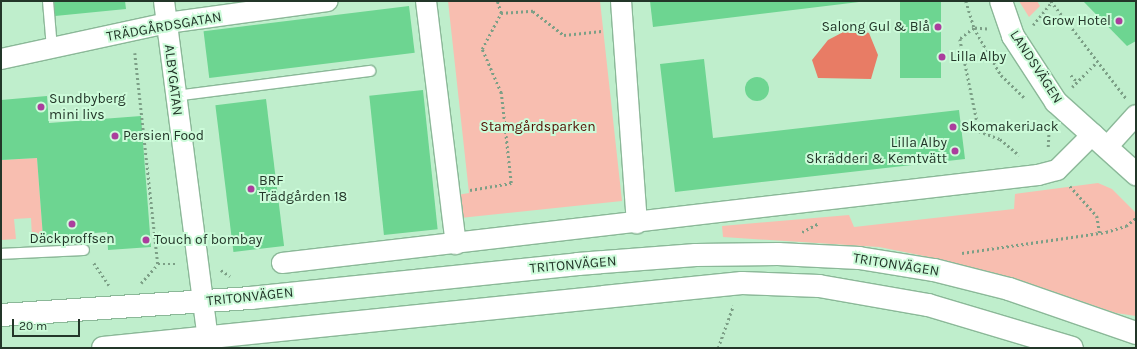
<!DOCTYPE html>
<html>
<head>
<meta charset="utf-8">
<style>
	body { margin:0 }
	#map { position:relative; width:1137px; height:349px; overflow:hidden; background:#bfeecc; font-family:Karla,sans-serif }
	div>[style] { position:absolute }
	[style*='--x'] { left:calc(var(--x)*1px); top:calc(var(--y)*1px); width:calc(var(--w)*1px); rotate:calc(var(--a)*1deg) }
	.green>* { inset:0; background:#f8beb0 }
	.forest>* { inset:0; background:#e87c65 }
	.building>* { inset:0; background:#6dd591; transform-origin:0 0 }
	.round { border-radius:50% }
	.path>* { height:2.5px; margin-top:-1.25px; transform-origin:0; background:repeating-linear-gradient(90deg,#7c9f86 0 2px,transparent 0 5px) }
	.roads { filter:drop-shadow(1px 0 #8bb898) drop-shadow(-1px 0 #8bb898) drop-shadow(0 1px #8bb898) drop-shadow(0 -1px #8bb898) }
	.service>* { height:10px; margin:-5px; padding:0 5px; transform-origin:5px; border-radius:5px; background:#fff }
	.minor>* { height:20px; margin:-10px; padding:0 10px; transform-origin:10px; border-radius:10px; background:#fff }
	.tertiary>* { height:22px; margin:-11px; padding:0 11px; transform-origin:11px; border-radius:11px; background:#fff }
	.dots>* { width:11px; height:11px; translate:-50% -50%; box-sizing:border-box; border:2px solid #ccfbd9; border-radius:50% }
	span { translate:-50% -50%; white-space:nowrap; text-align:center; line-height:1.15; -webkit-text-stroke:4px #ccfbd9; paint-order:stroke }
	.poi-label { font-size:14px; color:#233629 }
	.right { translate:-100% -50%; text-align:right }
	.left { translate:0 -50%; text-align:left }
	.street-label { font-size:14px; color:#233629 }
	.park-label { font-size:14px; color:#530f03 }
	.frame { position:absolute; inset:0; border:2px solid #233629; pointer-events:none }
	.scale { position:absolute; left:12px; top:319px; width:68px; height:18px; box-sizing:border-box; border:2px solid #233629; border-top:0; padding-left:5px; font-size:12px; line-height:14px; white-space:nowrap; color:#233629; -webkit-text-stroke:3px #ccfbd9; paint-order:stroke }
</style>
</head>
<body>
<div id="map">
	<div class="green">
		<i style="clip-path:polygon(448px 1px,600px 1px,622px 201px,460px 218px,457px 195px,469px 193px)"></i>
		<i style="clip-path:polygon(1019px 1px,1037px 1px,1040px 6px,1029px 17px)"></i>
		<i style="clip-path:polygon(37px 158px,43px 237px,32px 238px,31px 218px,14px 219px,16px 239px,1px 240px,1px 160px)"></i>
		<i style="clip-path:polygon(1098px 183px,1112px 189px,1136px 213px,1136px 316px,1116px 313px,1010px 277px,929px 257px,879px 247px,723px 237px,722px 226px,849px 215px,854px 227px,1014px 209px,1015px 194px)"></i>
	</div>
	<div class="forest">
		<i style="clip-path:polygon(851px 28px,869px 33px,878px 55px,871px 79px,818px 78px,812px 60px,828px 40px)"></i>
	</div>
	<div class="building">
		<i style="clip-path:polygon(54px 1px,125px 1px,126px 9px,55px 16px)"></i>
		<i style="clip-path:polygon(650px 1px,859px 1px,859px 2px,653px 27px)"></i>
		<i style="left:900px;top:1px;width:41px;height:77px"></i>
		<i style="clip-path:polygon(1083px 1px,1136px 1px,1136px 41px,1127px 46px)"></i>
		<i style="left:409px;top:6px;width:47px;height:207px;rotate:83deg"></i>
		<i style="clip-path:polygon(704px 59px,713px 138px,959px 110px,965px 159px,675px 192px,660px 64px)"></i>
		<i class="round" style="left:745px;top:77px;width:24px;height:24px"></i>
		<i style="left:423px;top:90px;width:140px;height:54px;rotate:84deg"></i>
		<i style="clip-path:polygon(47px 96px,49px 123px,141px 116px,151px 247px,108px 250px,107px 232px,43px 237px,37px 158px,1px 160px,1px 100px)"></i>
		<i style="left:266px;top:99px;width:148px;height:51px;rotate:83deg"></i>
	</div>
	<div class="path">
		<i style="--x:966;--y:1;--w:28;--a:73"></i>
		<i style="--x:974;--y:28;--w:54;--a:60.1"></i>
		<i style="--x:1001;--y:75;--w:33;--a:44"></i>
		<i style="--x:1051;--y:1;--w:123;--a:52.3"></i>
		<i style="--x:501;--y:13;--w:32;--a:-4"></i>
		<i style="--x:533;--y:11;--w:39;--a:38"></i>
		<i style="--x:564;--y:35;--w:38;--a:-6"></i>
		<i style="--x:1033;--y:25;--w:28;--a:-51"></i>
		<i style="--x:987;--y:29;--w:13;--a:-176"></i>
		<i style="--x:974;--y:28;--w:18;--a:142"></i>
		<i style="--x:960;--y:39;--w:94;--a:78.3"></i>
		<i style="--x:979;--y:131;--w:22;--a:21"></i>
		<i style="--x:1000;--y:139;--w:25;--a:40"></i>
		<i style="--x:135;--y:53;--w:212;--a:83.8"></i>
		<i style="--x:1071;--y:75;--w:9;--a:49"></i>
		<i style="--x:1072;--y:87;--w:35;--a:-45"></i>
		<i style="--x:1048;--y:147;--w:21;--a:-87"></i>
		<i style="--x:1070;--y:186;--w:40;--a:48"></i>
		<i style="--x:1097;--y:216;--w:18;--a:81"></i>
		<i style="--x:470;--y:190;--w:42;--a:-9.7"></i>
		<i style="--x:511;--y:183;--w:91;--a:-96.3"></i>
		<i style="--x:501;--y:93;--w:48;--a:-113.4"></i>
		<i style="--x:482;--y:49;--w:41;--a:-62.2"></i>
		<i style="--x:501;--y:13;--w:13;--a:-108"></i>
		<i style="--x:802;--y:232;--w:19;--a:-28"></i>
		<i style="--x:962;--y:253;--w:146;--a:-8.3"></i>
		<i style="--x:1106;--y:232;--w:21;--a:-17"></i>
		<i style="--x:1126;--y:226;--w:13;--a:-39"></i>
		<i style="--x:94;--y:263;--w:27;--a:56"></i>
		<i style="--x:221;--y:270;--w:11;--a:34"></i>
		<i style="--x:141;--y:283;--w:25;--a:-48"></i>
		<i style="--x:158;--y:264;--w:20;--a:0"></i>
		<i style="--x:718;--y:348;--w:45;--a:-70.3"></i>
	</div>
	<div class="roads">
		<div class="service">
			<i style="--x:48;--y:1;--w:48;--a:85.2"></i>
			<i style="--x:175;--y:96;--w:197;--a:-7.3"></i>
			<i style="--x:1;--y:254;--w:83;--a:-2.8"></i>
		</div>
		<div class="minor">
			<i style="--x:164;--y:1;--w:350;--a:82.6"></i>
			<i style="--x:426;--y:1;--w:245;--a:83"></i>
			<i style="--x:621;--y:1;--w:223;--a:85.9"></i>
			<i style="--x:1;--y:59;--w:170;--a:-12.2"></i>
			<i style="--x:167;--y:23;--w:162;--a:-7.8"></i>
			<i style="--x:1107;--y:147;--w:43;--a:-47.8"></i>
			<i style="--x:282;--y:263;--w:761;--a:-6.64"></i>
			<i style="--x:1038;--y:175;--w:20;--a:-15"></i>
			<i style="--x:1057;--y:170;--w:51;--a:-45"></i>
		</div>
		<div class="tertiary">
			<i style="--x:1001;--y:1;--w:37;--a:71"></i>
			<i style="--x:1013;--y:36;--w:79;--a:56.9"></i>
			<i style="--x:1056;--y:102;--w:108;--a:42"></i>
			<i style="--x:1;--y:315;--w:250;--a:-3.9"></i>
			<i style="--x:250;--y:298;--w:330;--a:-5.9"></i>
			<i style="--x:578;--y:264;--w:118;--a:-4.4"></i>
			<i style="--x:696;--y:255;--w:82;--a:-0.7"></i>
			<i style="--x:778;--y:254;--w:81;--a:2.8"></i>
			<i style="--x:859;--y:258;--w:76;--a:9.1"></i>
			<i style="--x:934;--y:270;--w:77;--a:14.2"></i>
			<i style="--x:1009;--y:289;--w:134;--a:19.1"></i>
			<i style="--x:103;--y:348;--w:642;--a:-5.81"></i>
			<i style="--x:742;--y:283;--w:77;--a:2.2"></i>
			<i style="--x:819;--y:286;--w:111;--a:9.9"></i>
			<i style="--x:928;--y:305;--w:150;--a:16.6"></i>
		</div>
	</div>
	<div class="dots">
		<i style="left:1119px;top:21px;background:#ab3e9d"></i>
		<i style="left:938px;top:27px;background:#ab3e9d"></i>
		<i style="left:942px;top:57px;background:#ab3e9d"></i>
		<i style="left:41px;top:107px;background:#ab3e9d"></i>
		<i style="left:953px;top:127px;background:#ab3e9d"></i>
		<i style="left:115px;top:136px;background:#ab3e9d"></i>
		<i style="left:955px;top:151px;background:#ab3e9d"></i>
		<i style="left:251px;top:189px;background:#ab3e9d"></i>
		<i style="left:72px;top:224px;background:#ab3e9d"></i>
		<i style="left:146px;top:240px;background:#ab3e9d"></i>
	</div>
	<div class="poi-label">
		<span class="right" style="left:1111px;top:21px">Grow Hotel</span>
		<span class="right" style="left:930px;top:27px">Salong Gul &amp; Blå</span>
		<span class="left" style="left:950px;top:57px">Lilla Alby</span>
		<span class="left" style="left:49px;top:107px">Sundbyberg<br>mini livs</span>
		<span class="left" style="left:961px;top:127px">SkomakeriJack</span>
		<span class="left" style="left:123px;top:136px">Persien Food</span>
		<span class="right" style="left:947px;top:151px">Lilla Alby<br>Skrädderi &amp; Kemtvätt</span>
		<span class="left" style="left:259px;top:189px">BRF<br>Trädgården 18</span>
		<span style="left:72px;top:239px">Däckproffsen</span>
		<span class="left" style="left:154px;top:240px">Touch of bombay</span>
	</div>
	<div class="street-label">
		<span style="left:164px;top:27px;rotate:-10deg">TRÄDGÅRDSGATAN</span>
		<span style="left:1036px;top:67px;rotate:57deg">LANDSVÄGEN</span>
		<span style="left:173px;top:80px;rotate:83deg">ALBYGATAN</span>
		<span style="left:573px;top:265px;rotate:-5deg">TRITONVÄGEN</span>
		<span style="left:896px;top:265px;rotate:9deg">TRITONVÄGEN</span>
		<span style="left:250px;top:297px;rotate:-6deg">TRITONVÄGEN</span>
	</div>
	<div class="park-label">
		<span style="left:538px;top:127px">Stamgårdsparken</span>
	</div>
	<div class="frame"></div>
	<div class="scale">20 m</div>
</div>
</body>
</html>
